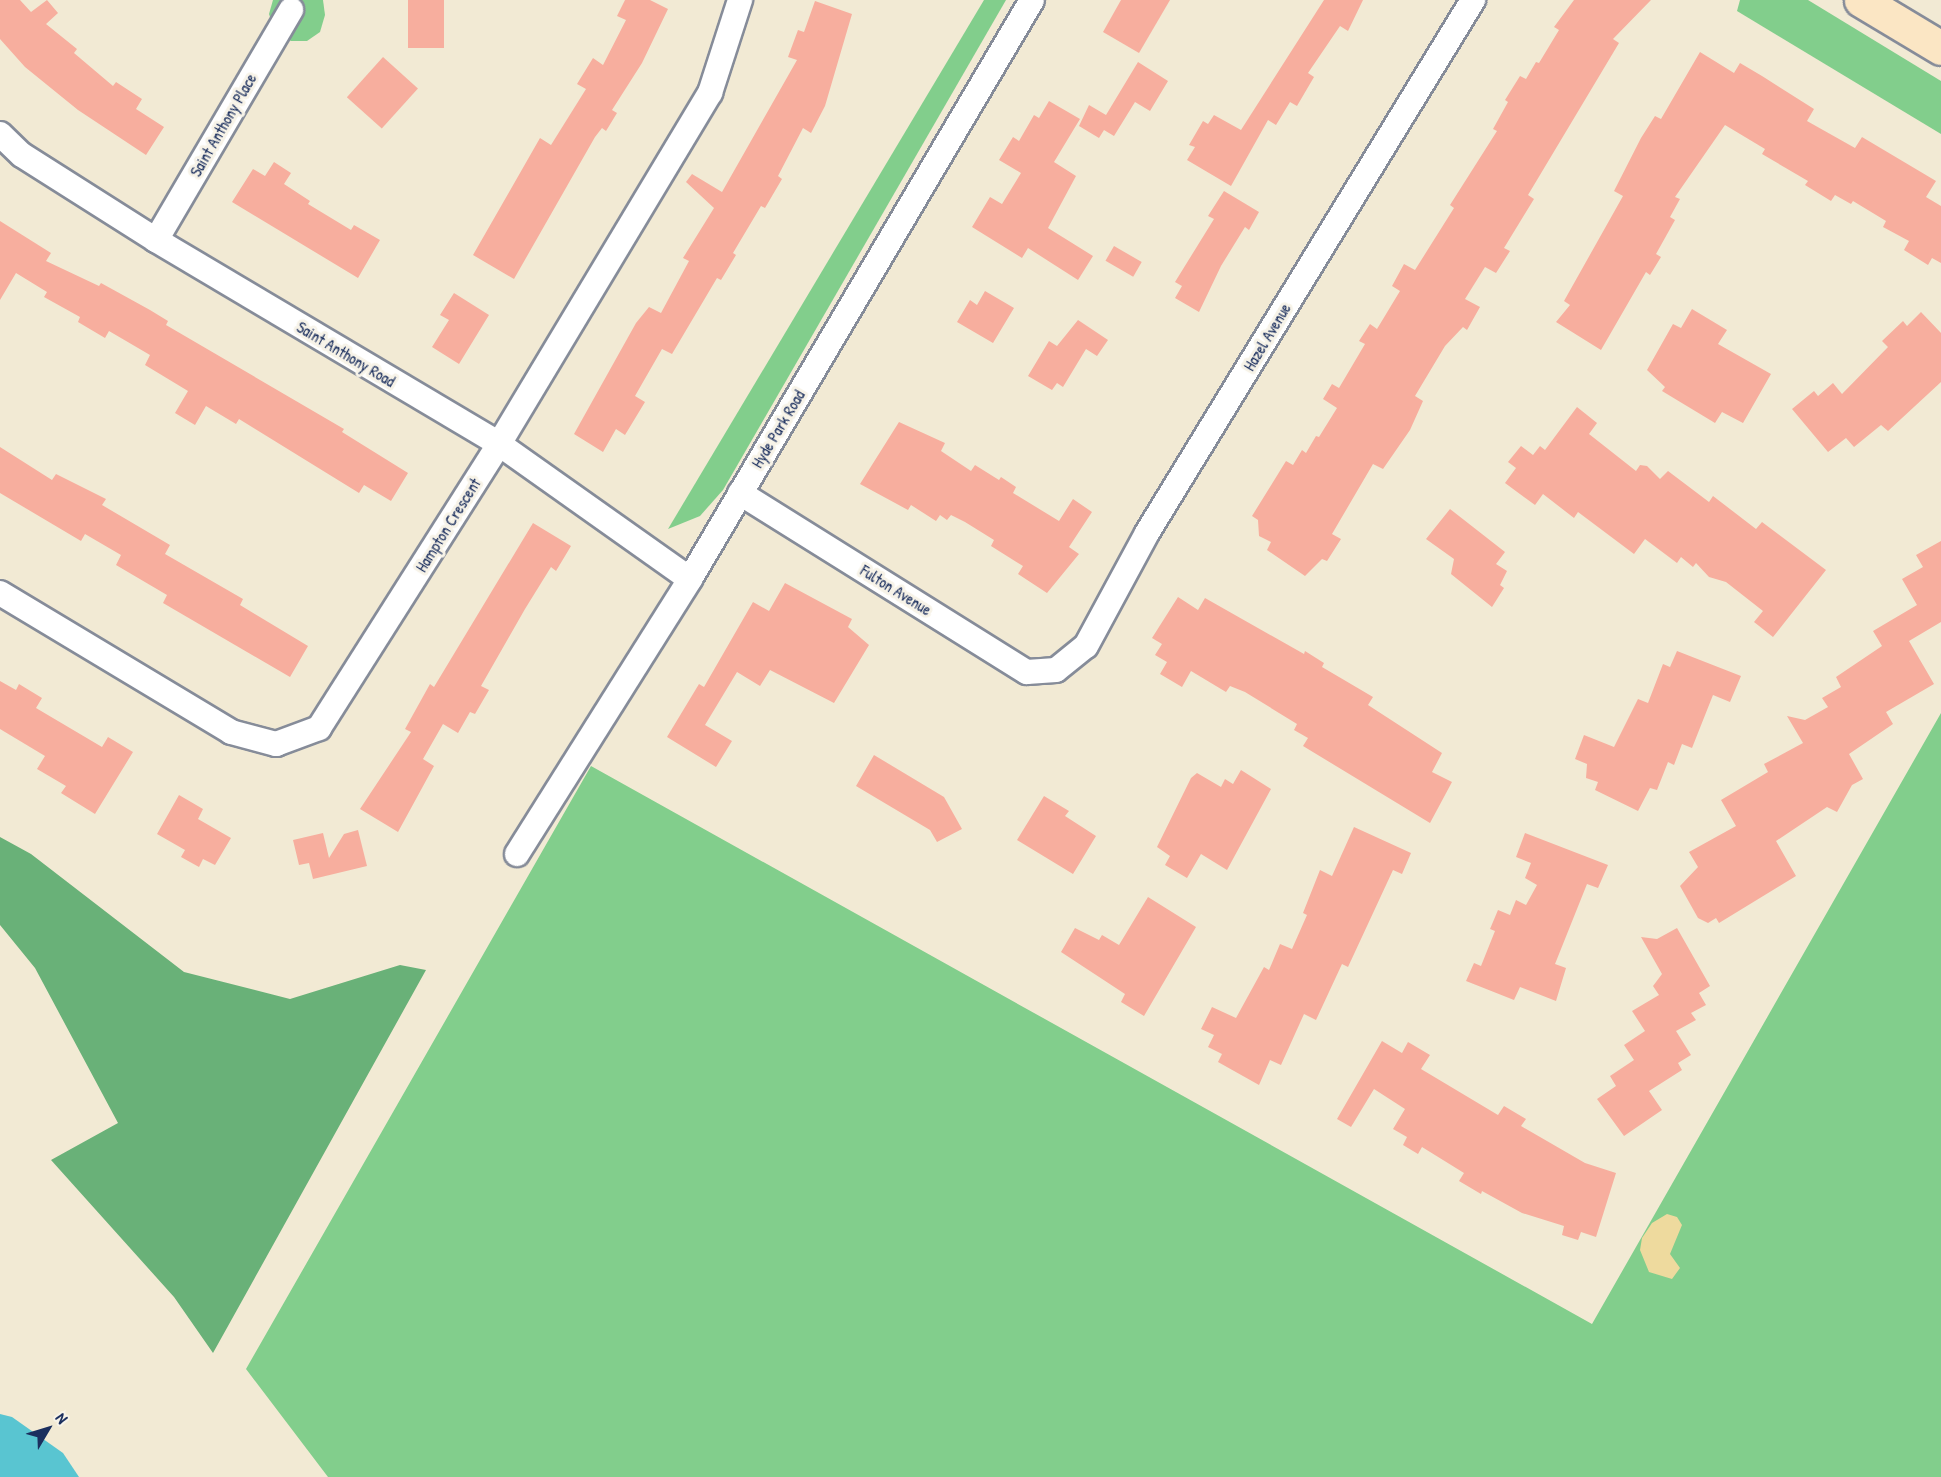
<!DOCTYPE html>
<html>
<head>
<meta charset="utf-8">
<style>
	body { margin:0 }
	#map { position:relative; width:1941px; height:1477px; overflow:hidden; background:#f2ead4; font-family:"Patrick Hand",sans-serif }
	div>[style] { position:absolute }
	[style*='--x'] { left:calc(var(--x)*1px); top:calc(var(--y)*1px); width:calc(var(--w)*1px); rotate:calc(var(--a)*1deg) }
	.green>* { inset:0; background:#82ce8c }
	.forest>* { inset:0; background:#69b178 }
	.sand>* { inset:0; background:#eeda9e }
	.water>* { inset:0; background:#59c5d1 }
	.building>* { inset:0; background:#f7ae9e; transform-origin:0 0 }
	.roads { filter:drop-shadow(2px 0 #868c99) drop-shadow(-2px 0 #868c99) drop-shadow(0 2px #868c99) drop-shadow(0 -2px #868c99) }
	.street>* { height:24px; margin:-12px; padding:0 12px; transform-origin:12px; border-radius:12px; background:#fff }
	.secondary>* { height:33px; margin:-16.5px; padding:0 16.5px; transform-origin:16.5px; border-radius:16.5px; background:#fbe6c4 }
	span { translate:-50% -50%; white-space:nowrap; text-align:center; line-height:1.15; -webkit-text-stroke:6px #f7f3e8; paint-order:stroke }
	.street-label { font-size:16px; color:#1b2f5e }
	.north { position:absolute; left:18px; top:1399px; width:60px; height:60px; -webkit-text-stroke:4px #f7f3e8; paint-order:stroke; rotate:52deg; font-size:16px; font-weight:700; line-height:24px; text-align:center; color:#1b2f5e }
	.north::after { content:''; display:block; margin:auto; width:21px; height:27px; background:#1b2f5e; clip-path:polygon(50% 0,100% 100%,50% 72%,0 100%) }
</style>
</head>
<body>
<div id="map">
	<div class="green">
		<i style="clip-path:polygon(273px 0,323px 0,325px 15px,320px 32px,307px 41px,291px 41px,275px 32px,269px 14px)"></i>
		<i style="clip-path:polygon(984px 0,1006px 0,723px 490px,700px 516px,668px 529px)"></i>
		<i style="clip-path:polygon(1740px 0,1808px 0,1941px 81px,1941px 134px,1737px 11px)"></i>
		<i style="clip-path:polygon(1941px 713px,1941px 1477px,328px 1477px,246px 1369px,591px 766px,1592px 1324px)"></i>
	</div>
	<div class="forest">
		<i style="clip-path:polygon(0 837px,31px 854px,184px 972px,290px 999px,400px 965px,426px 970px,213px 1353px,174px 1297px,51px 1160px,118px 1123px,35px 968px,0 925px)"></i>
	</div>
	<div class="sand">
		<i style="clip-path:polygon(1667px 1214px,1677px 1217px,1682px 1225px,1670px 1254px,1680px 1268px,1672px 1279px,1649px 1272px,1640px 1250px,1642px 1238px,1652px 1223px)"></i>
	</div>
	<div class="water">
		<i style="clip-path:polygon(0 1414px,12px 1417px,63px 1453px,79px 1477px,0 1477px)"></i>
	</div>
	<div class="building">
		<i style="clip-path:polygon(0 0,20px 0,31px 12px,47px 0,58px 13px,46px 24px,77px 49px,74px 53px,113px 86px,116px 82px,142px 99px,136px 109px,164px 127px,146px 155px,78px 110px,25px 67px,0 39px)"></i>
		<i style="left:408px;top:0;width:36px;height:48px"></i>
		<i style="clip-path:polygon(625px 0,650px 0,668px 9px,642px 63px,612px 110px,617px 113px,606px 131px,602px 128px,595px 137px,514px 279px,473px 255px,540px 138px,551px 145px,586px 89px,577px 84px,593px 58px,603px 65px,626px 20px,617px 16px)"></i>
		<i style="clip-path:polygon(1121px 0,1170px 0,1139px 53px,1103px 32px)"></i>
		<i style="clip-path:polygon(1324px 0,1363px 0,1348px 31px,1340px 26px,1308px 73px,1314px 77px,1297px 106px,1290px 102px,1276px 125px,1268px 120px,1231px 186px,1187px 160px,1195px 147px,1189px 145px,1203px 121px,1208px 124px,1214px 115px,1241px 130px)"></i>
		<i style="clip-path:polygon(1574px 0,1651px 0,1613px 39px,1619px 43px,1528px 195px,1534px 199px,1504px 248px,1510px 251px,1496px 273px,1485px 267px,1465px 299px,1480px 307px,1467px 330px,1463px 327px,1445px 346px,1415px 396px,1423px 401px,1410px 430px,1383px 469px,1373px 464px,1332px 534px,1341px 539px,1327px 561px,1322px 559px,1305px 576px,1267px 550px,1271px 542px,1259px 536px,1258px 520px,1252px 516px,1286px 461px,1293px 465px,1302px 450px,1306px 453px,1316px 436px,1319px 437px,1337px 408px,1323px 399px,1332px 384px,1339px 388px,1365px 344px,1359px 341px,1370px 324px,1377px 329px,1400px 291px,1392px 286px,1404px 264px,1415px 270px,1454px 208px,1450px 205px,1497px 131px,1493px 129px,1508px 102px,1505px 100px,1520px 76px,1526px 79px,1536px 62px,1539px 63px,1559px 30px,1554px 27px)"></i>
		<i style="clip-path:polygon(815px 1px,852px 14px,825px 106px,811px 133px,803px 128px,778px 176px,782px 179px,765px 208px,761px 206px,733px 253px,736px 255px,721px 280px,717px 278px,672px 354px,662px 349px,635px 396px,645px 402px,625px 435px,616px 429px,603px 452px,574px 434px,636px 323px,649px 307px,661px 313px,689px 261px,683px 258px,714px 208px,686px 182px,692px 174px,722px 192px,797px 60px,788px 57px,798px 30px,804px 32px)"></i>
		<i style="clip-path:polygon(1700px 52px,1734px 73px,1740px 63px,1762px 76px,1814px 109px,1807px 121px,1855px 148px,1862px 137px,1936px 181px,1926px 197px,1941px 206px,1941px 263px,1932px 258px,1928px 265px,1904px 250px,1909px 241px,1883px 227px,1886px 221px,1853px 201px,1851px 204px,1835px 195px,1831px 201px,1805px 185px,1808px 181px,1762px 154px,1765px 149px,1725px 125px,1675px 197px,1680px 199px,1670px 217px,1675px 220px,1656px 254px,1661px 257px,1650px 275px,1646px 272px,1601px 350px,1556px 322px,1570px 305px,1564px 301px,1623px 196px,1614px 191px,1641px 138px,1655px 116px,1661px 119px)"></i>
		<i style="left:383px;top:57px;width:47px;height:54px;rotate:42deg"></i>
		<i style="clip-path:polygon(1138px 62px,1168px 81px,1150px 111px,1135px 102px,1114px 136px,1104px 130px,1099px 138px,1079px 126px,1089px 105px,1106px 115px)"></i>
		<i style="clip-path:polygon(1049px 101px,1080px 119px,1054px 162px,1076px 176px,1048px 228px,1093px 256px,1078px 280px,1028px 248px,1022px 258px,972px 227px,990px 197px,1002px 204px,1021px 173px,999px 160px,1013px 137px,1019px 141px,1034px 115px,1039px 118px)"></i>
		<i style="clip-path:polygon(274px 162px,291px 173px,284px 184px,310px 201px,308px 204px,351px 230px,354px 225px,380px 240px,358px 278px,232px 202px,253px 169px,265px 176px)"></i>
		<i style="clip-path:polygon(1224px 191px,1259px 212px,1249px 230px,1245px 227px,1221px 266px,1199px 312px,1175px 298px,1182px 286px,1175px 282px,1214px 219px,1208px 216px)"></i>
		<i style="clip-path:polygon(0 221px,51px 253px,46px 261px,99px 286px,101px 283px,150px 310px,168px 321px,166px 325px,344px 429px,342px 432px,408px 473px,391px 501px,364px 485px,359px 493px,239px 419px,236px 424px,206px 406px,195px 425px,175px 413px,188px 391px,145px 365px,150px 355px,109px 331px,105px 338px,78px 322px,80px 317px,44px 297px,47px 292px,16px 273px,0 300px)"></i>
		<i style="left:1114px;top:246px;width:32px;height:17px;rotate:30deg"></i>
		<i style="clip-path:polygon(985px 291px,1014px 308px,993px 343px,957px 322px,970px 300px,977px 305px)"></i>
		<i style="clip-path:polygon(454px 293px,489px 315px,459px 364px,432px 347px,449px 320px,440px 315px)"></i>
		<i style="clip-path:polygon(1692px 309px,1727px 330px,1718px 344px,1771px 374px,1743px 423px,1722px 412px,1715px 423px,1662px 391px,1665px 387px,1647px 370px,1673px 324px,1681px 328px)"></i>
		<i style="clip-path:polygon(1921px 312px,1941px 333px,1941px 382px,1888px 431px,1881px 425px,1854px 447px,1846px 438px,1828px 452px,1792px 409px,1814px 391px,1818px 396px,1833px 383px,1842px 394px,1888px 347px,1882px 341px,1903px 321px,1907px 326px)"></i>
		<i style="clip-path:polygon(1078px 320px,1108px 340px,1097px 356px,1086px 349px,1063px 387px,1057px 383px,1052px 390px,1028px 376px,1049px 341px,1057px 346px)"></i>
		<i style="clip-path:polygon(1577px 407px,1597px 423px,1589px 434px,1636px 471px,1640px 465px,1647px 466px,1660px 479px,1668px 471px,1709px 502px,1713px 496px,1756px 529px,1762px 522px,1826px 570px,1773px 637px,1754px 622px,1763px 611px,1726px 582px,1709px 577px,1696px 563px,1693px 567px,1681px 557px,1677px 563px,1645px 539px,1634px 554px,1578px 512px,1574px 518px,1543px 494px,1535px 505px,1505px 483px,1516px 468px,1508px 462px,1521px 446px,1533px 455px,1540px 446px,1545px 450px)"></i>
		<i style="clip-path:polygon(899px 422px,945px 443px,941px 451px,971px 471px,975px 465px,999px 480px,1001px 477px,1016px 487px,1013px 493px,1059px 521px,1073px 499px,1092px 512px,1069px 547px,1079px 554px,1047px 593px,1018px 574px,1023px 566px,991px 546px,994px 540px,965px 522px,951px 515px,947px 520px,940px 515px,936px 521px,911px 505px,908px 510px,860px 484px)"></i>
		<i style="clip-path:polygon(0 447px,52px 480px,56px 474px,106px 499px,102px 505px,170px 545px,165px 554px,243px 599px,240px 605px,308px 646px,290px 677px,163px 603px,167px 595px,116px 565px,121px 555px,85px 534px,81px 541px,0 493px)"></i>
		<i style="clip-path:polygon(1450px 509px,1505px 552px,1496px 564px,1507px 571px,1500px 585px,1504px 588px,1492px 607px,1451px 574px,1454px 559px,1426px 539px)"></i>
		<i style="clip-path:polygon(533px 523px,571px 546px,556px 571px,551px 567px,525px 609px,481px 686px,489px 690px,475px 714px,470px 712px,458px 733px,443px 724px,423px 759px,434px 766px,398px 832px,360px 809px,411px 732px,405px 729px,430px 684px,434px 687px)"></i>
		<i style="clip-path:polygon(1941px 541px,1941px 622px,1909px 641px,1934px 684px,1886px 712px,1893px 724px,1849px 754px,1863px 779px,1852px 785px,1837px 812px,1827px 807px,1776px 841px,1796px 876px,1719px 923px,1716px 918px,1708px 923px,1698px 918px,1680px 886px,1698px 867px,1689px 852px,1736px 826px,1721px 800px,1768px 772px,1764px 764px,1803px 743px,1787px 716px,1805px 720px,1828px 707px,1822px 698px,1841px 687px,1836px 677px,1882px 646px,1873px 631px,1917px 605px,1902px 579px,1923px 567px,1916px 555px)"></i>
		<i style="clip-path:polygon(785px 583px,852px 619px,848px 627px,869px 645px,834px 703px,770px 670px,760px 686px,737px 672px,705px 725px,732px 741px,716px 767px,667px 737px,699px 684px,704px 687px,753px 602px,769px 611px)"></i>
		<i style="clip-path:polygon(1178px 597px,1198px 610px,1205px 598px,1304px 654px,1305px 651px,1324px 663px,1322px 667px,1373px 697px,1368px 705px,1442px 753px,1432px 772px,1452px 782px,1430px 823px,1303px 746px,1308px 738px,1294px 730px,1297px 724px,1245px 692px,1230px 686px,1226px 692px,1191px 671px,1182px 687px,1160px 674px,1167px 662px,1155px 655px,1162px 644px,1152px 638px)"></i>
		<i style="clip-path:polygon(1677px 651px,1741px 676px,1730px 702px,1713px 695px,1692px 748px,1682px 744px,1674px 765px,1668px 762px,1657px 790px,1650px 788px,1638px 811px,1595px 790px,1598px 782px,1586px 778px,1587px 764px,1575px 759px,1584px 735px,1614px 747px,1638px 699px,1648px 703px,1663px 664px,1670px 667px)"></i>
		<i style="clip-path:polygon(0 681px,16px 690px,19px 684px,42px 698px,36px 708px,102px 747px,108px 737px,133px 752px,95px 814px,61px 793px,66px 786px,37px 769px,45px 756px,0 729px)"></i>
		<i style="clip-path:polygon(874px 755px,944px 797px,962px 829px,937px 842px,930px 830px,856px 786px)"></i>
		<i style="clip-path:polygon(1241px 770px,1271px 789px,1227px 870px,1201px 854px,1187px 878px,1165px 865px,1170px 856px,1157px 847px,1191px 778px,1197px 773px,1221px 787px,1225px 779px,1233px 784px)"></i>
		<i style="clip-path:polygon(179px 795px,203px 809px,198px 819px,231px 838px,215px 865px,203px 859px,199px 867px,181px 857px,185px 850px,157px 834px)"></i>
		<i style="clip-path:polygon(1044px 796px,1069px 811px,1065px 816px,1096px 836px,1073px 874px,1017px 840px)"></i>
		<i style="clip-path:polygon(1354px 827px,1411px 853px,1402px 874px,1393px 870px,1348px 967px,1342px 964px,1316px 1020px,1304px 1014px,1281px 1065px,1270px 1060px,1259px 1085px,1218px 1062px,1222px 1054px,1208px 1047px,1214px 1035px,1201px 1029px,1212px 1007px,1236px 1018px,1264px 967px,1269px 970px,1280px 944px,1292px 949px,1307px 915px,1303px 913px,1320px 870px,1332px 876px)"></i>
		<i style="clip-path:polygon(358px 830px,367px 866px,313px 879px,309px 863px,299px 865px,293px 840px,323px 833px,329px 858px,344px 834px)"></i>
		<i style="clip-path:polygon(1525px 833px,1608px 865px,1598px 888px,1587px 884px,1555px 964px,1566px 968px,1556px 1001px,1520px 987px,1514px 1000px,1466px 981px,1474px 963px,1481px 966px,1495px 931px,1490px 929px,1498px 910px,1510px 915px,1516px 900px,1526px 905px,1537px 885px,1525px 878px,1531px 863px,1516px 857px)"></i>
		<i style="clip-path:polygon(1148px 897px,1196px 927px,1144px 1016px,1121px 1002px,1125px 994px,1061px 952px,1075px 928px,1099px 940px,1102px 935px,1119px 945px)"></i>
		<i style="clip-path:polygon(1677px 928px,1710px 986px,1699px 993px,1706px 1005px,1691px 1013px,1696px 1020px,1676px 1031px,1691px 1055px,1678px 1063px,1682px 1070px,1649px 1091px,1662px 1110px,1624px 1136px,1597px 1099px,1616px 1086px,1610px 1076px,1634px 1060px,1624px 1045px,1645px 1031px,1632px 1011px,1659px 995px,1653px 986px,1662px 974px,1641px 937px,1657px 939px)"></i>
		<i style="clip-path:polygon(1382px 1041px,1402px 1053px,1408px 1042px,1430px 1055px,1421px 1069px,1498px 1115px,1504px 1106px,1526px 1119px,1521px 1126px,1585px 1163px,1616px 1173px,1596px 1237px,1581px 1232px,1578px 1240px,1562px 1235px,1564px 1226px,1522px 1213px,1482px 1191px,1481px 1194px,1459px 1181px,1464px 1173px,1422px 1147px,1418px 1154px,1403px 1145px,1407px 1137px,1393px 1129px,1405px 1109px,1374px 1089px,1351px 1127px,1337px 1119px)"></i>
	</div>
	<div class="roads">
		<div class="street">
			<i style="--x:0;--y:134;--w:30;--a:44"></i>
			<i style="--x:22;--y:155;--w:159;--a:32.4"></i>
			<i style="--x:156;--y:240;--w:399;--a:30.7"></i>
			<i style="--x:499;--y:444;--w:234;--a:35.3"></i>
			<i style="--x:156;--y:240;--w:267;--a:-59.6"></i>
			<i style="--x:740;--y:493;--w:338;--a:32"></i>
			<i style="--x:1027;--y:672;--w:29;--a:-4"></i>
			<i style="--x:1056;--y:670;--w:38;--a:-39"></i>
			<i style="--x:1086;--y:646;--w:128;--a:-61.6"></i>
			<i style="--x:1147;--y:533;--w:625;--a:-58.55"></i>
			<i style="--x:0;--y:593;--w:270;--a:31"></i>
			<i style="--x:231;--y:732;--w:47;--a:14.9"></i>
			<i style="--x:276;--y:744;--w:46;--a:-20.4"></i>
			<i style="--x:319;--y:728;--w:336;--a:-57.6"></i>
			<i style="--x:499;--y:444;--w:410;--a:-59"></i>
			<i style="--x:710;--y:93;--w:98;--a:-72.1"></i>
			<i style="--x:517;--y:854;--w:325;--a:-57.8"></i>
			<i style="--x:690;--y:579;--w:672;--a:-59.43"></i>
		</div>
		<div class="secondary">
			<i style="--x:1861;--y:0;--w:93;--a:31"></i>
		</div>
	</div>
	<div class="street-label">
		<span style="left:223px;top:125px;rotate:-60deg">Saint Anthony Place</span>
		<span style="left:1267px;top:337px;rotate:-59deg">Hazel Avenue</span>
		<span style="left:346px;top:354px;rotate:31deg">Saint Anthony Road</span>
		<span style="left:778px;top:429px;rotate:-59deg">Hyde Park Road</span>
		<span style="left:448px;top:525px;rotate:-58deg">Hampton Crescent</span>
		<span style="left:896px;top:590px;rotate:32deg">Fulton Avenue</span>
	</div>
	<div class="north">N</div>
</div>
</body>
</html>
